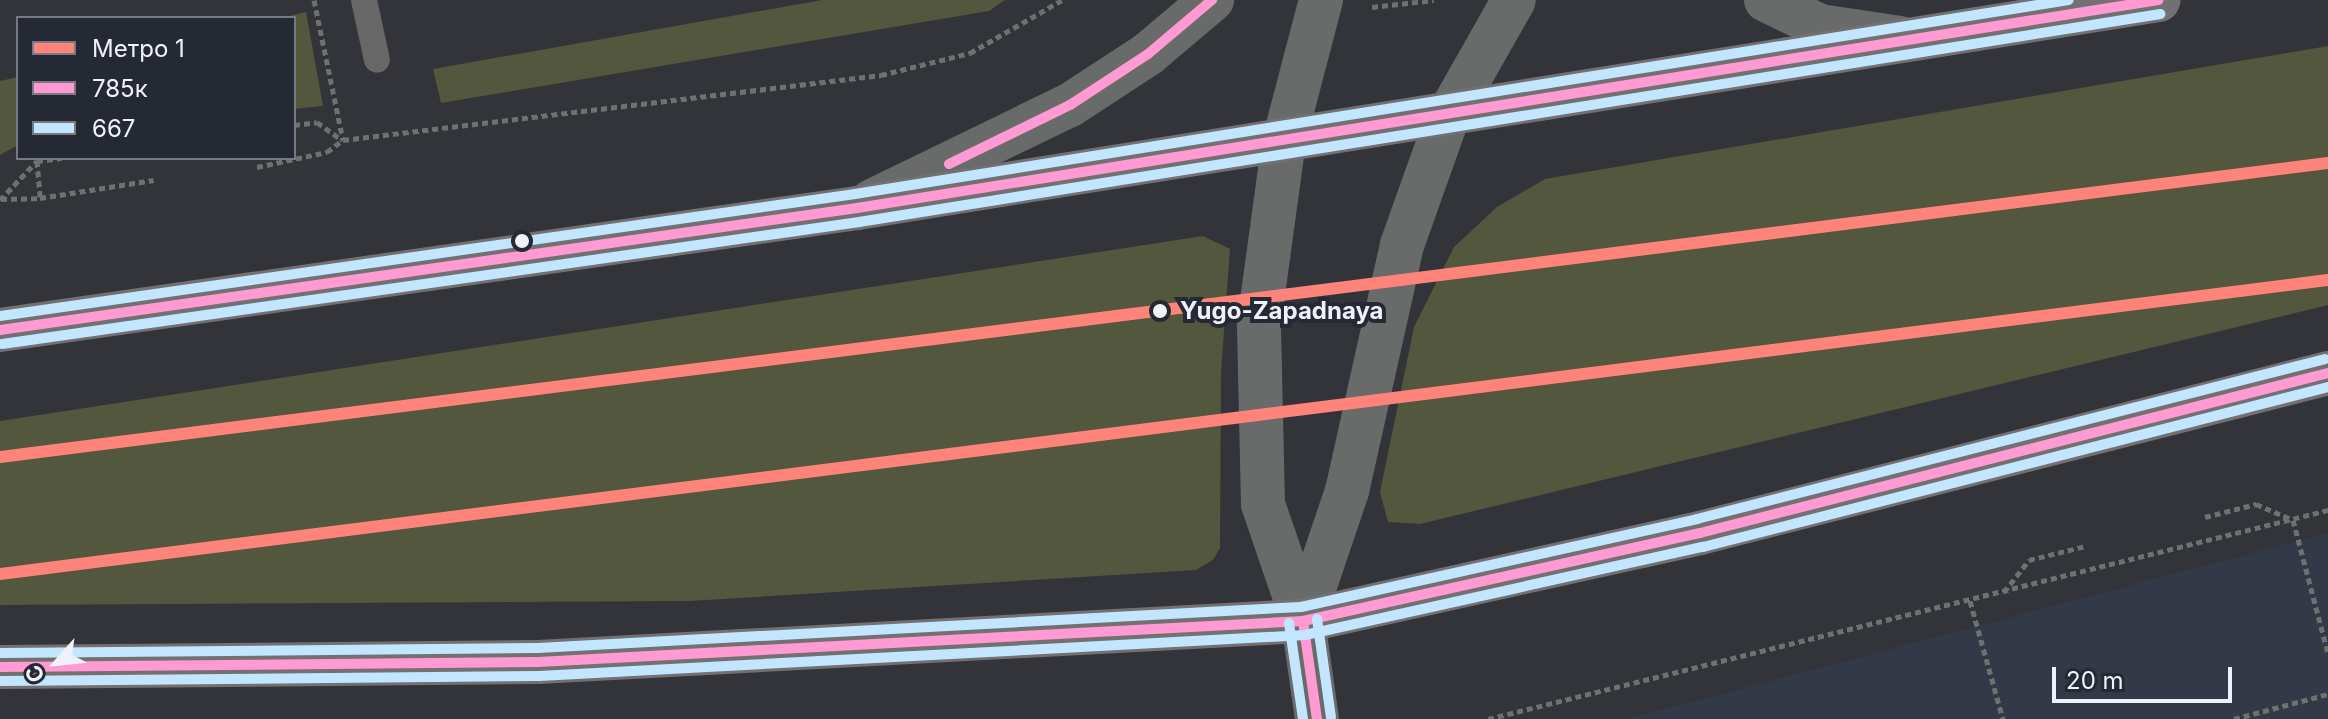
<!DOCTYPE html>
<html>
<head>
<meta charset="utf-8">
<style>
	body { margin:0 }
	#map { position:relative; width:2328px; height:719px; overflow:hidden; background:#32343a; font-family:Inter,sans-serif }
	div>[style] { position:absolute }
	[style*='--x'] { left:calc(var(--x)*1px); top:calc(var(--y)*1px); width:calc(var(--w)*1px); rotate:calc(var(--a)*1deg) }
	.built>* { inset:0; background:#333947 }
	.green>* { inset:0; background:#52573d }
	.path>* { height:5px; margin-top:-2.5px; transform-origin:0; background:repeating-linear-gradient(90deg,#6f7070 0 6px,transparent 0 10px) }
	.service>* { height:26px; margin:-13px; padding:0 13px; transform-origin:13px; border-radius:13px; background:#686767 }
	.secondary>* { height:44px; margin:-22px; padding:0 22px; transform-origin:22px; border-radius:22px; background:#696a6a }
	.primary>* { height:44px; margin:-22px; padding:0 22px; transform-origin:22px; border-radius:22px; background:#737071 }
	.bus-1>* { height:10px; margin:-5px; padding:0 5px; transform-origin:5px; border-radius:5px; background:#ff9ad2 }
	.bus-2>* { height:10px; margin:-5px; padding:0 5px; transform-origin:5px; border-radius:5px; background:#c2e6ff }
	.bus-3>* { height:10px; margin:-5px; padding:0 5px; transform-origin:5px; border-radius:5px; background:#c2e6ff }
	.metro-1>* { height:12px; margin:-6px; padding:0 6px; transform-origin:6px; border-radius:6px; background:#fe847b }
	.dots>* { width:22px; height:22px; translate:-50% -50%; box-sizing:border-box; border:4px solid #252933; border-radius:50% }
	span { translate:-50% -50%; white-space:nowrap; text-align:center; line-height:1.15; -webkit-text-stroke:8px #252933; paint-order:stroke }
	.stop-label { font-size:24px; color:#eff2f9; font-weight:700 }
	.left { translate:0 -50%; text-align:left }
	.legend { position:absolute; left:16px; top:16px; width:280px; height:144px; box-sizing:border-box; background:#252933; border:2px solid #767982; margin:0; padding:10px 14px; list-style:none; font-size:24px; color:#eff2f9 }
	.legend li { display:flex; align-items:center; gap:16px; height:40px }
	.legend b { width:40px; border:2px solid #767982 }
	.north { position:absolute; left:16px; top:623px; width:80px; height:80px; -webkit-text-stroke:6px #252933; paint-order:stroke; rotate:243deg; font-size:22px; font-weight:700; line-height:32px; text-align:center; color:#eff2f9 }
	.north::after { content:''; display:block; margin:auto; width:28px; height:36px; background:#eff2f9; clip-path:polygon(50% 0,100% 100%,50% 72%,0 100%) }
	.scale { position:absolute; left:2052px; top:667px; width:180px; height:36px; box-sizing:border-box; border:4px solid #eff2f9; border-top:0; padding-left:10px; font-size:24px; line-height:28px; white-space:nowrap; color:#eff2f9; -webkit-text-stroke:6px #252933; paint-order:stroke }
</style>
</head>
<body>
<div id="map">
	<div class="built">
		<i style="clip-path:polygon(2328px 533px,2328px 719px,1627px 719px)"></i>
	</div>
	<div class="green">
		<i style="clip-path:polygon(822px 0,1005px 0,989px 11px,441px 103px,433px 69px)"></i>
		<i style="clip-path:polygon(306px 12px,323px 106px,294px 109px,294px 18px,281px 18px)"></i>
		<i style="clip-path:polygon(2328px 46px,2328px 305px,1420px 524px,1388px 522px,1380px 492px,1414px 327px,1454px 247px,1497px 207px,1545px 179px)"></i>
		<i style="clip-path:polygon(18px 77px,18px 145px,0 155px,0 81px)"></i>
		<i style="clip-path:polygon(1203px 236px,1230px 249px,1221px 372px,1220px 548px,1213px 560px,1196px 570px,690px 601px,0 605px,0 421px)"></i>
	</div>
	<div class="path">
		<i style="--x:314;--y:0;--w:143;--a:78.3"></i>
		<i style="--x:1372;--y:7;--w:62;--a:-6.4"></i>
		<i style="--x:294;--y:125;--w:23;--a:-7"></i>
		<i style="--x:317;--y:122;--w:31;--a:36"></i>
		<i style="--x:37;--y:161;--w:37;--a:85"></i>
		<i style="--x:40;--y:198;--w:115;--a:-9"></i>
		<i style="--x:257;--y:167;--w:72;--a:-12.1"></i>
		<i style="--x:327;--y:152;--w:20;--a:-37"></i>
		<i style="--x:343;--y:140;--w:542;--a:-6.89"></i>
		<i style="--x:881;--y:75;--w:92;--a:-13.9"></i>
		<i style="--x:970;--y:53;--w:106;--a:-29.9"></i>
		<i style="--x:1;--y:199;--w:39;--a:-1"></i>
		<i style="--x:0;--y:200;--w:54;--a:-46.5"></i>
		<i style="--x:37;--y:161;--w:25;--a:-7"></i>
		<i style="--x:2205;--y:517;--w:53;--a:-14.3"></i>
		<i style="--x:2256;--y:504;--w:40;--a:23.4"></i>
		<i style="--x:2293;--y:520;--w:138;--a:75.3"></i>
		<i style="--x:2004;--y:592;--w:41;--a:-52"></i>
		<i style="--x:2029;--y:560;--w:59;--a:-13.8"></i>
		<i style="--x:1970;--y:601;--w:123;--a:74.4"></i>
		<i style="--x:1488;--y:719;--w:866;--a:-13.97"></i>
		<i style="--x:2234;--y:719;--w:97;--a:-14.9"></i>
	</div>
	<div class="service">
		<i style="--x:364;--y:0;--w:61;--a:77.8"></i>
	</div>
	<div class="secondary">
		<i style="--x:1766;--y:0;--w:60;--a:25.7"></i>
		<i style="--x:1820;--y:26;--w:81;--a:8.5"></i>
		<i style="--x:872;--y:201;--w:220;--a:-25.9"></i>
		<i style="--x:1070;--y:105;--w:93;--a:-33.2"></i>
		<i style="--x:1148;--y:54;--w:84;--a:-40.2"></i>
		<i style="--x:1303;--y:621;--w:137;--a:-71.3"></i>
		<i style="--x:1347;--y:491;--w:252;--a:-77.4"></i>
		<i style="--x:1402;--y:245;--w:137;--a:-70.4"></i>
		<i style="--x:1448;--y:116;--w:133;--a:-60.4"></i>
		<i style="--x:1317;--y:719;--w:99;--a:-98.1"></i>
		<i style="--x:1303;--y:621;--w:124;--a:-108.9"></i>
		<i style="--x:1263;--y:504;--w:181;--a:-91.3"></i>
		<i style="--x:1259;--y:323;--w:184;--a:-82.2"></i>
		<i style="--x:1284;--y:141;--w:146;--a:-75.3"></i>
	</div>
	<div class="primary">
		<i style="--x:0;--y:330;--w:866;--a:-8.1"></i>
		<i style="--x:857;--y:208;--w:1318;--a:-9.08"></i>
		<i style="--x:0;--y:667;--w:538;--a:-0.53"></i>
		<i style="--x:538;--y:662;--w:766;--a:-3.07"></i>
		<i style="--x:1303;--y:621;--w:407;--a:-12.5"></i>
		<i style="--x:1700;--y:533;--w:648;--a:-14.29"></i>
	</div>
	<div class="bus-1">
		<i style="--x:949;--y:164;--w:135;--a:-26"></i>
		<i style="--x:1070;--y:105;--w:93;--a:-33.2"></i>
		<i style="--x:1148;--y:54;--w:84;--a:-40.2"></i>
		<i style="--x:0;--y:330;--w:866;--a:-8.1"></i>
		<i style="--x:857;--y:208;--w:1318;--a:-9.08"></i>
		<i style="--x:1303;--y:621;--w:99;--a:81.9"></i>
		<i style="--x:0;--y:667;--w:538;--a:-0.53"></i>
		<i style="--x:538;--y:662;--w:766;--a:-3.07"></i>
		<i style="--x:1303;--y:621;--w:407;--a:-12.5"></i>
		<i style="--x:1700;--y:533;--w:648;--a:-14.29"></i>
	</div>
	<div class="bus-2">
		<i style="--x:2;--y:344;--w:866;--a:-8.1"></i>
		<i style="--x:859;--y:222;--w:1318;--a:-9.08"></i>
		<i style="--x:1289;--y:623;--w:97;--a:81.7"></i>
		<i style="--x:0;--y:681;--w:539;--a:-0.53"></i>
		<i style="--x:539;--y:676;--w:767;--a:-3.06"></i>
		<i style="--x:1305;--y:635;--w:408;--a:-12.5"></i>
		<i style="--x:1703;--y:547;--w:645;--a:-14.36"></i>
	</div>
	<div class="bus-3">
		<i style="--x:0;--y:316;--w:864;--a:-8.12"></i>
		<i style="--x:855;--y:194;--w:1229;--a:-9.08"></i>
		<i style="--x:1317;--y:619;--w:99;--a:81.9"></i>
		<i style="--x:0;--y:653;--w:538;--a:-0.53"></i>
		<i style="--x:538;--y:648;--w:764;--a:-3.08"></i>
		<i style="--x:1301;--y:607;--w:406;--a:-12.5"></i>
		<i style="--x:1697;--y:519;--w:648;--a:-14.29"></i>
	</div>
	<div class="metro-1">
		<i style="--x:0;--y:457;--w:2346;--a:-7.2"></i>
		<i style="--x:0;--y:574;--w:2346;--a:-7.2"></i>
	</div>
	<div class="dots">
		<i style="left:522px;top:241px;background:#eff2f9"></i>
		<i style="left:1160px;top:311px;background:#eff2f9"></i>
	</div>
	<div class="stop-label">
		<span class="left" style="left:1180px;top:311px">Yugo-Zapadnaya</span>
	</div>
	<ul class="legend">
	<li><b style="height:10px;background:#fe847b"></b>Метро 1</li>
	<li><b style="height:10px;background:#ff9ad2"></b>785к</li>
	<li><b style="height:10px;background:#c2e6ff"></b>667</li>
	</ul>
	<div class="north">С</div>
	<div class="scale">20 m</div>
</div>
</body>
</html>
